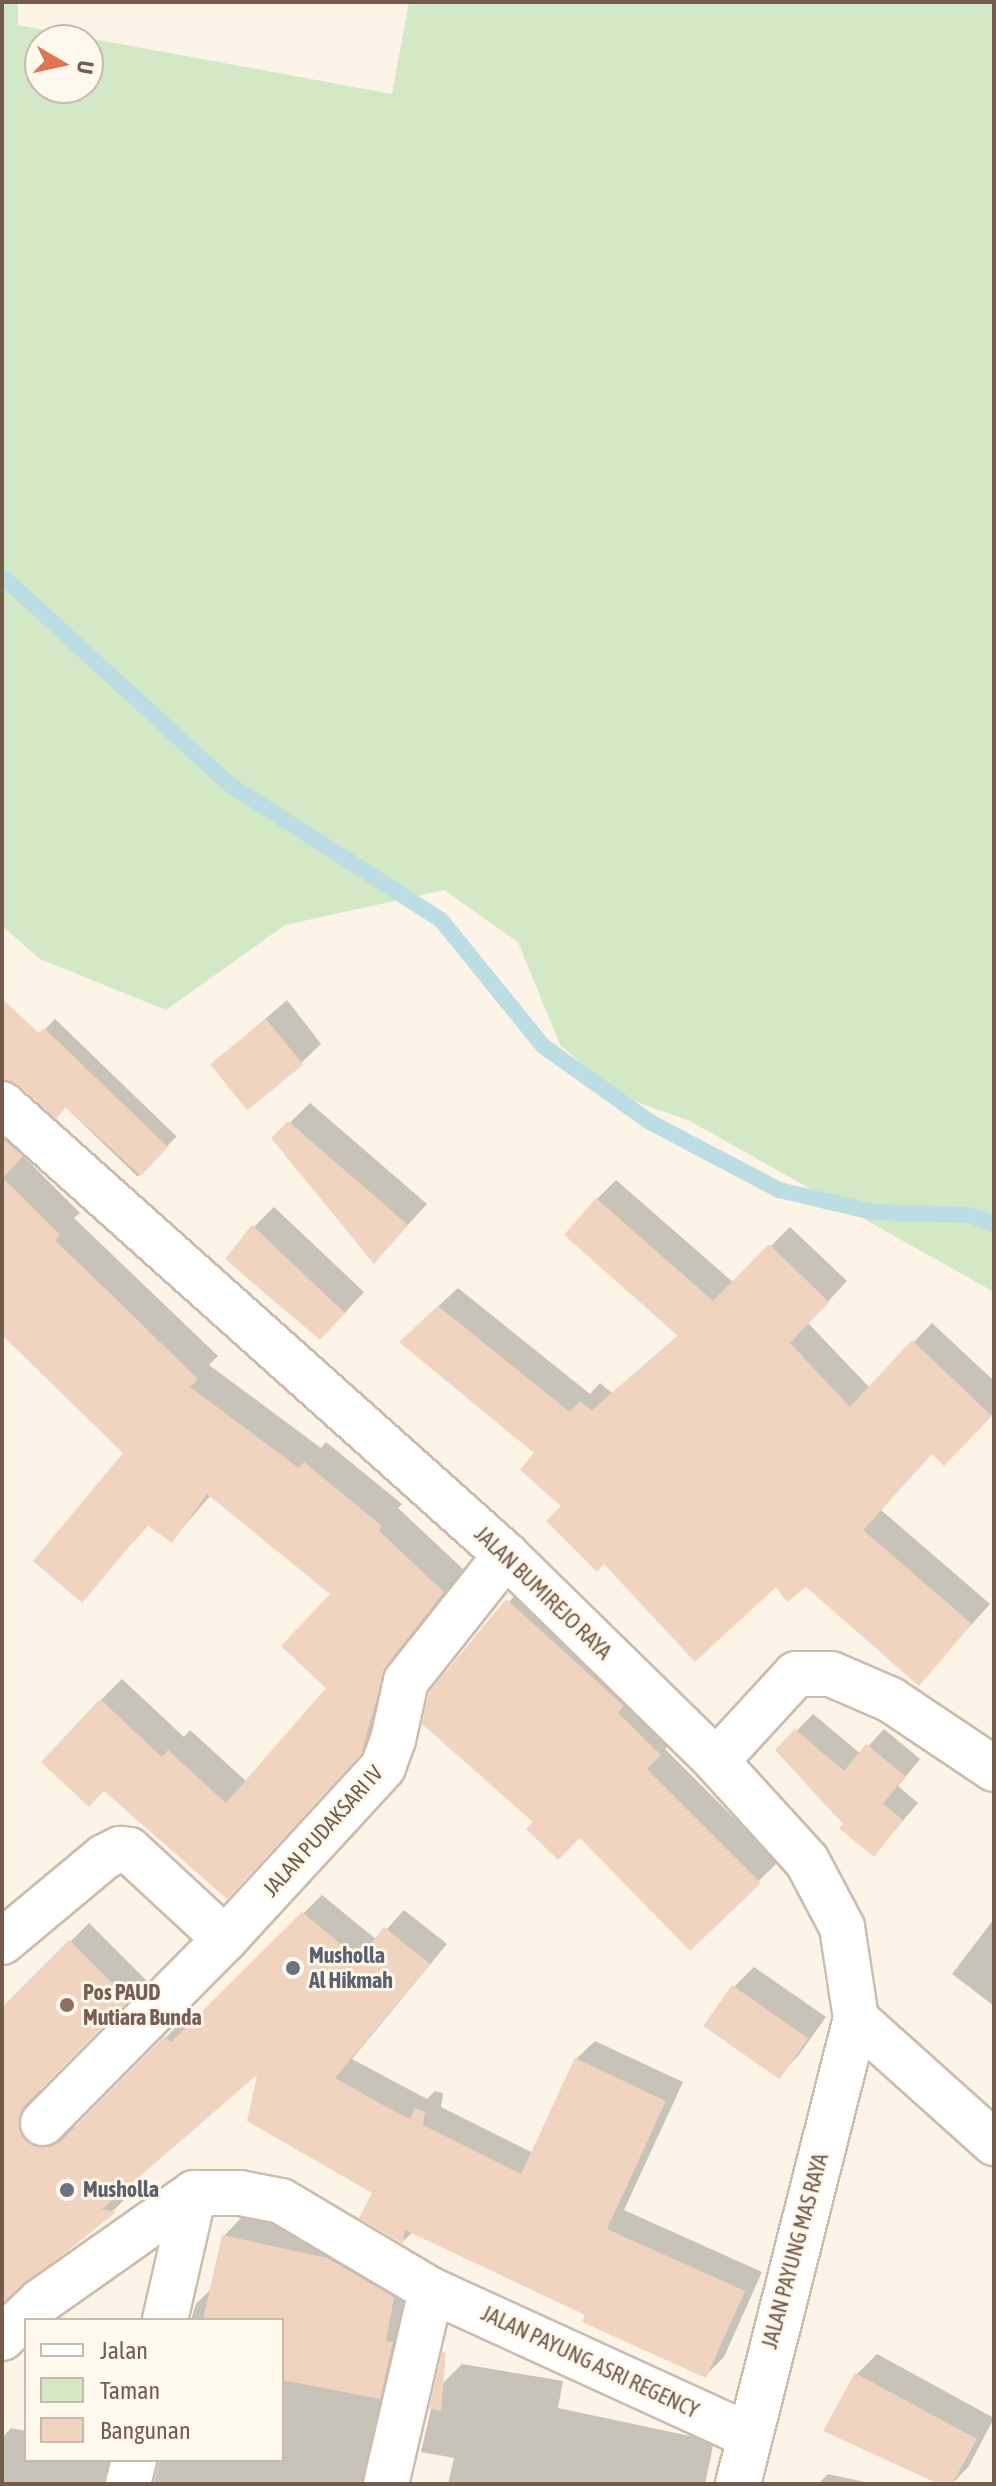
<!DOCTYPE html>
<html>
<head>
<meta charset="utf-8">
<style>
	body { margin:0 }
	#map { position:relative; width:996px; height:2486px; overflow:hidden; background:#fbf4e7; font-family:"Asap Condensed",sans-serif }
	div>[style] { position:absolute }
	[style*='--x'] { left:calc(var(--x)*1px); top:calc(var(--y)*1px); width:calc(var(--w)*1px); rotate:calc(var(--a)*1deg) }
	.green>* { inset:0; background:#d3e9c6 }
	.shadow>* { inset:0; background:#0003; transform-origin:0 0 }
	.stream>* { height:16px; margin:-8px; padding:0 8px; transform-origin:8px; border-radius:8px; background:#bcdde4 }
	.building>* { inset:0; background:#f0d4bf; transform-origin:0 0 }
	.roads { filter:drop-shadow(2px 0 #cdbcad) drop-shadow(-2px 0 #cdbcad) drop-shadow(0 2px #cdbcad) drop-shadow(0 -2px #cdbcad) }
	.minor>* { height:44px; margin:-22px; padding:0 22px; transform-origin:22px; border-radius:22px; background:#fff }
	.dots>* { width:22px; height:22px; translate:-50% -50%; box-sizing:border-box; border:4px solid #fef8ed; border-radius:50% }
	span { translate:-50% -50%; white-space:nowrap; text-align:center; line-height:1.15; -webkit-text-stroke:6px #fef8ed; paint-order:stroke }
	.street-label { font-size:22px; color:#745c4c }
	.worship-label { font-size:22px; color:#5b616d; font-weight:700 }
	.left { translate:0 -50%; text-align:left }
	.education-label { font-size:22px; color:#785e54; font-weight:700 }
	.frame { position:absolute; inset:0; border:4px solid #745c4c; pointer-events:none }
	.legend { position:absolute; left:24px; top:2318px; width:260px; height:144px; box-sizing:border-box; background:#fef8ed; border:2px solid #c7baad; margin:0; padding:10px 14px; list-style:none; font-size:24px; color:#745c4c }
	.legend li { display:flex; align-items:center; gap:16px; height:40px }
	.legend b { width:40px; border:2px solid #c7baad }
	.north { position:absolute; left:24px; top:24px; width:80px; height:80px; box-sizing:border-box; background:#fef8ed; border:2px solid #c7baad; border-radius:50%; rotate:99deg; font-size:22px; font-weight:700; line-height:32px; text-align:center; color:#745c4c }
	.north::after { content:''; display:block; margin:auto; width:28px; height:36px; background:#e07651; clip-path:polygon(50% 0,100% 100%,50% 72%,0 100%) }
</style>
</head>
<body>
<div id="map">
	<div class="green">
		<i style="clip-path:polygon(evenodd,2px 2px,18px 2px,18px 25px,392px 94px,409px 2px,994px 2px,994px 1292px,690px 1121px,620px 1096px,560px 1045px,518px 942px,444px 890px,285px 925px,166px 1010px,40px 959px,2px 926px,2px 2px,40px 40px,88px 40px,88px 88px,40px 88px,40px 40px)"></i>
	</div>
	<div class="shadow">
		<i style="clip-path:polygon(287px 1000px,321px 1044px,301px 1063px,213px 1064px)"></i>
		<i style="left:55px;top:1019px;width:169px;height:56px;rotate:44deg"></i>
		<i style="clip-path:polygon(310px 1103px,427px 1204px,375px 1261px,274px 1138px)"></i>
		<i style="clip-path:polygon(2px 1104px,42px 1134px,23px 1156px,80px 1213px,74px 1218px,218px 1356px,209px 1365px,321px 1448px,326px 1442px,402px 1504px,398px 1508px,464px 1570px,407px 1643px,382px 1730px,248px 1876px,101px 1700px,122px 1679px,184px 1737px,190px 1730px,247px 1782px,329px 1688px,333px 1594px,211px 1495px,172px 1540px,149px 1524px,82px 1600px,126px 1453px,2px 1332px)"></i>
		<i style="clip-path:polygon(616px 1180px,734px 1283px,790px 1227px,847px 1281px,808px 1323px,870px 1388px,932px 1323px,994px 1381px,994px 1412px,963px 1444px,933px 1452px,881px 1510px,990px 1604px,919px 1683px,806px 1585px,776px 1584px,564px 1505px,537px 1453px,420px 1323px,458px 1288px,590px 1394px,600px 1383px,612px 1393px,680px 1334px,597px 1199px)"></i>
		<i style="clip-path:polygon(274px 1207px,364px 1292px,340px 1318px,254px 1227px)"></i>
		<i style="clip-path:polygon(527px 1581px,679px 1734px,665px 1749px,778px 1862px,690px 1948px,580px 1835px,536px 1822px,431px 1693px)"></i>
		<i style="clip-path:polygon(813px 1714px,861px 1754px,884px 1729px,920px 1759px,898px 1786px,918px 1803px,874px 1855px,778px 1750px)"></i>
		<i style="clip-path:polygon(322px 1895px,377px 1940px,404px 1910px,447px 1944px,352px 2059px,427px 2099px,435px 2091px,443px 2093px,441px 2107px,533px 2153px,576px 2059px,595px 2041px,683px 2082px,624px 2210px,762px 2272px,724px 2357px,705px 2376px,588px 2314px,413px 2232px,402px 2242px,375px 2192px,260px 2069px,120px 2191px,131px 2193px,114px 2210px,23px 2281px,2px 2010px,89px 1923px,146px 1980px,43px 2084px,37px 2096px,37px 2109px,55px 2129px,69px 2129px,81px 2123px,184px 2019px,191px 2025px)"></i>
		<i style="clip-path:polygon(994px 1919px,994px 2006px,952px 1974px)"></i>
		<i style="clip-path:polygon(754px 1967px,826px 2017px,798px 2056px,778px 2076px,734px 1987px)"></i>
		<i style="clip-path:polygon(242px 2217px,347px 2239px,412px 2278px,371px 2484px,154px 2484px,159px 2460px,282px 2460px,282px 2320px,191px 2320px,196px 2304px,212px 2288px,224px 2236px)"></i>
		<i style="clip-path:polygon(877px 2354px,994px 2418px,969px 2466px,952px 2484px,944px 2484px,826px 2431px,857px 2374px)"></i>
		<i style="clip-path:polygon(462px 2364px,563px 2381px,558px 2408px,714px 2441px,705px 2484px,448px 2484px,454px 2458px,421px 2452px,435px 2391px)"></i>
		<i style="clip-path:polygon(11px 2428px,26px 2431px,26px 2460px,123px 2460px,130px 2484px,2px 2484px,2px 2438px)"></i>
		<i style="clip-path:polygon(828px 2474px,874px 2484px,818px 2484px)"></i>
	</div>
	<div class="stream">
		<i style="--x:2;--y:576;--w:309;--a:42.5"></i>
		<i style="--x:230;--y:785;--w:250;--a:32.6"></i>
		<i style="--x:441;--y:920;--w:162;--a:51"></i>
		<i style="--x:543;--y:1046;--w:131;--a:35.4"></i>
		<i style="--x:650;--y:1122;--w:146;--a:27.8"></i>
		<i style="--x:779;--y:1190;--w:96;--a:13.3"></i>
		<i style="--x:872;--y:1212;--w:97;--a:1.8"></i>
		<i style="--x:969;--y:1215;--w:27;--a:20"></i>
	</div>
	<div class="building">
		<i style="clip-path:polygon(2px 999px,39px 1033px,44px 1028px,168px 1147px,141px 1176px,66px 1107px,56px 1119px,19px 1085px,2px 1080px)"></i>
		<i style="left:266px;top:1019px;width:59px;height:72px;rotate:51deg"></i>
		<i style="clip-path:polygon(288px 1121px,408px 1225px,374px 1264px,271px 1138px)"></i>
		<i style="clip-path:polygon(2px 1138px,23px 1156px,3px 1178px,60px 1235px,55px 1240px,198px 1379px,190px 1387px,299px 1468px,304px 1462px,382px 1526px,379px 1531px,444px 1592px,386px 1666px,361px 1754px,227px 1899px,104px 1791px,89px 1807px,41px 1762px,100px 1699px,162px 1757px,168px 1750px,226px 1803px,326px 1688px,281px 1646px,330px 1594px,207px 1494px,172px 1543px,147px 1525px,82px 1603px,33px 1561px,123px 1453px,2px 1335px)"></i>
		<i style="clip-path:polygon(596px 1198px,713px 1301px,769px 1244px,829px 1302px,790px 1343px,850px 1407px,912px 1340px,992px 1416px,944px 1466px,932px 1454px,863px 1530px,972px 1624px,919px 1686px,806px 1587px,787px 1602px,776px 1587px,695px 1662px,604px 1564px,597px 1572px,546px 1521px,561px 1506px,520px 1470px,534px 1453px,399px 1342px,438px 1306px,570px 1412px,580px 1401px,592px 1410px,678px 1336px,564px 1235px)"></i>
		<i style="clip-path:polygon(252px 1225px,345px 1313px,320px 1340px,225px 1259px)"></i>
		<i style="clip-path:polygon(506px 1599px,624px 1706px,618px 1713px,661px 1755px,647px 1769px,761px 1883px,690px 1951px,580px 1838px,558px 1860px,526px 1829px,533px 1822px,422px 1724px,429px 1692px)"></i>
		<i style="clip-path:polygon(795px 1729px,844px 1771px,866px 1744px,905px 1776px,883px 1804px,903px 1820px,874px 1857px,839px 1828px,843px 1824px,775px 1750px)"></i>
		<i style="clip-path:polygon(302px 1912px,359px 1959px,384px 1927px,430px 1964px,335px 2078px,383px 2105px,410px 2119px,415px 2108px,425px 2112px,423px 2125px,521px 2174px,575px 2058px,666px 2101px,607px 2229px,745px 2291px,706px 2378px,582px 2322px,585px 2315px,405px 2230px,403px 2244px,359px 2218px,372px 2193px,247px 2121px,257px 2075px,102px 2209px,116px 2212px,2px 2304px,2px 2007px,69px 1940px,129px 2000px,25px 2105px,19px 2116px,19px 2129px,25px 2140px,37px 2147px,50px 2147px,61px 2141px,165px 2036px,171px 2042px)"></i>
		<i style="left:732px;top:1985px;width:93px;height:50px;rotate:35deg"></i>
		<i style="clip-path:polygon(222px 2235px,327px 2258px,394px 2297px,386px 2341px,393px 2342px,380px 2399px,282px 2380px,282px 2320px,203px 2320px)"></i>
		<i style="clip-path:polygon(442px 2352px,446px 2353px,441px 2411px,429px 2409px)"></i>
		<i style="clip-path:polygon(855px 2373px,977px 2439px,952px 2484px,939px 2484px,823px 2431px)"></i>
	</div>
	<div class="roads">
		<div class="minor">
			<i style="--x:2;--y:1104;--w:676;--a:41.82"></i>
			<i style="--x:506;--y:1555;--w:294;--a:44.4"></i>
			<i style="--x:716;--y:1761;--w:135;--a:47.7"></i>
			<i style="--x:807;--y:1861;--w:75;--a:62.1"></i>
			<i style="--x:842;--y:1927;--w:93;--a:81.3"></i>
			<i style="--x:856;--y:2019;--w:186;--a:41.9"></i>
			<i style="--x:716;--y:1761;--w:118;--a:-47.4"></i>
			<i style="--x:796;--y:1674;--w:35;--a:0"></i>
			<i style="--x:831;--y:1674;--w:65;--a:23.4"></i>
			<i style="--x:891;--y:1700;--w:124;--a:33.8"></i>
			<i style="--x:2;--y:1942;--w:133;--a:-39.8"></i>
			<i style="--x:104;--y:1857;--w:18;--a:-27"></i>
			<i style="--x:120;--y:1849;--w:9;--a:6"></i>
			<i style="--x:129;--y:1850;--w:131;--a:42.8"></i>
			<i style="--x:225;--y:1939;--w:234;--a:-47.4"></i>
			<i style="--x:383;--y:1767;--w:29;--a:-70"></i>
			<i style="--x:393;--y:1740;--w:60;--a:-77.6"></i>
			<i style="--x:406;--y:1681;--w:161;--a:-51.6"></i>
			<i style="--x:43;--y:2123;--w:259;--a:-45.3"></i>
			<i style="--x:165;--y:2320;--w:130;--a:-77.1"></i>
			<i style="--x:2;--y:2338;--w:54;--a:-43.5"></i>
			<i style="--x:41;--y:2301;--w:187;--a:-35.2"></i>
			<i style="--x:194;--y:2193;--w:46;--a:0"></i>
			<i style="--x:240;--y:2193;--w:42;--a:11"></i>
			<i style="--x:281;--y:2201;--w:174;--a:30.7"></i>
			<i style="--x:431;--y:2290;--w:349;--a:24.6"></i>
			<i style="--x:128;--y:2484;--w:25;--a:-76"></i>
			<i style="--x:386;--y:2484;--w:199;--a:-76.9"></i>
			<i style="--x:738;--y:2484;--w:480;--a:-75.8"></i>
		</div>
	</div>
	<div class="dots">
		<i style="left:293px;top:1968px;background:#6b7280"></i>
		<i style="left:67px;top:2005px;background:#8d6e63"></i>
		<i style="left:67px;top:2190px;background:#6b7280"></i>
	</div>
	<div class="street-label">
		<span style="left:543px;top:1593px;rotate:44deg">JALAN BUMIREJO RAYA</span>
		<span style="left:323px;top:1831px;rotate:-48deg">JALAN PUDAKSARI IV</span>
		<span style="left:795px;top:2251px;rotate:-75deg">JALAN PAYUNG MAS RAYA</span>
		<span style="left:590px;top:2362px;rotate:25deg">JALAN PAYUNG ASRI REGENCY</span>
	</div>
	<div class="worship-label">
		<span class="left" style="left:309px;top:1968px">Musholla<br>Al Hikmah</span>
		<span class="left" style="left:83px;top:2190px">Musholla</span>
	</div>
	<div class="education-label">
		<span class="left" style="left:83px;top:2005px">Pos PAUD<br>Mutiara Bunda</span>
	</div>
	<div class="frame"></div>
	<ul class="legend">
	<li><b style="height:10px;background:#fff"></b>Jalan</li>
	<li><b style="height:22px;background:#d3e9c6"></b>Taman</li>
	<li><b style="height:22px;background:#f0d4bf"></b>Bangunan</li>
	</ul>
	<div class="north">U</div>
</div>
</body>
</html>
